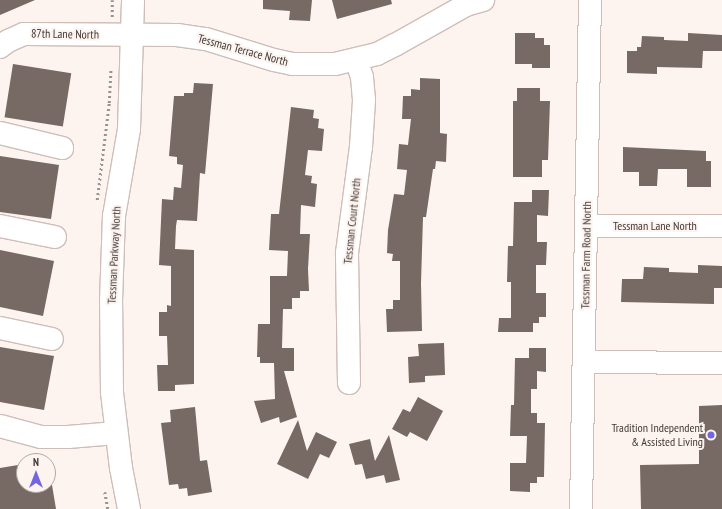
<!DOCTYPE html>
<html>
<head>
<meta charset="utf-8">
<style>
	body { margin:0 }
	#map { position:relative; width:722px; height:509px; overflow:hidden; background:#fdf3ef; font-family:"PT Sans Narrow",sans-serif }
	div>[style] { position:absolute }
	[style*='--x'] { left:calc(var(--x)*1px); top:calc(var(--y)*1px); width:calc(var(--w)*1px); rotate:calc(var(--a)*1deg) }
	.building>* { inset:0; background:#776963; transform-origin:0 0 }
	.path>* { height:2.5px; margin-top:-1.25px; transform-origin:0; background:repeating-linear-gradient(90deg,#9a928f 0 2px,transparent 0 5px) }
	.roads { filter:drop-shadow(1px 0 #cebeb8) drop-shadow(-1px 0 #cebeb8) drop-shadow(0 1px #cebeb8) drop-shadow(0 -1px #cebeb8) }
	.minor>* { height:22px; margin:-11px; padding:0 11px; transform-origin:11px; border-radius:11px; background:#fff }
	.dots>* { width:11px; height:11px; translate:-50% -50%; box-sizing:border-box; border:2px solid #fdf3ef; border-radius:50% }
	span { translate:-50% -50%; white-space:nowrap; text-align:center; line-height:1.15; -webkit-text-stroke:4px #fdf3ef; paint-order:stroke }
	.street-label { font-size:12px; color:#3f3936 }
	.poi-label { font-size:12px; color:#3f3936 }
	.right { translate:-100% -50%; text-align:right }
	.north { position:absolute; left:16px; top:453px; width:40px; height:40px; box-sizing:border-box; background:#fdf3ef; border:1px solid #b1a9a5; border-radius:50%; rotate:0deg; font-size:11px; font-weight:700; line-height:16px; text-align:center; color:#3f3936 }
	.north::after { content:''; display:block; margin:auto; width:14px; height:18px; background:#7366e1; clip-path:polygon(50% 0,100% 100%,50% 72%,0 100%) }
</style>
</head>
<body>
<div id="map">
	<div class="building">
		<i style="clip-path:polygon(0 0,35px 0,0 15px)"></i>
		<i style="clip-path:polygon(263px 0,312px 0,310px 21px,289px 20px,290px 11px,263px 9px)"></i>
		<i style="clip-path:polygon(332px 0,391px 0,392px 4px,337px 19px)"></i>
		<i style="clip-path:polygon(515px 33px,535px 33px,535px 38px,544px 38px,544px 45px,550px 45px,550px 68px,532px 68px,532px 64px,515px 64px)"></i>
		<i style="clip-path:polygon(688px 33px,722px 35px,722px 51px,703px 51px,702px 68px,657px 67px,657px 74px,627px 73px,627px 51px,637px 51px,637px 47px,641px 47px,642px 36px,664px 37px,664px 40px,688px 41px)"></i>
		<i style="left:13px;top:64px;width:59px;height:54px;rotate:9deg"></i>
		<i style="clip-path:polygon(420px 78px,440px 79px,440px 133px,447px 134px,446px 162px,436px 161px,435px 169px,433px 169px,426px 217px,423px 217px,421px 283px,422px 331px,387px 332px,386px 309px,393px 309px,393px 300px,400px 300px,400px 261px,392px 261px,393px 254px,387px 253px,388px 230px,394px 194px,404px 195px,407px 170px,397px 169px,399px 144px,408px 145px,411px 119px,402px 119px,403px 96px,411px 96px,411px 89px,420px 90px)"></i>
		<i style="clip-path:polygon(194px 83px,213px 84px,205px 174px,200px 173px,197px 221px,177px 220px,176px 226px,175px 249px,194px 250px,194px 384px,175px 385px,175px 391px,158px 391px,157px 365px,168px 365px,167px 336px,159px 336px,159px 312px,167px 312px,167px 305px,171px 306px,171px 266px,159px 265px,162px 199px,173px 200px,174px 187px,181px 188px,183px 165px,177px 164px,177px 157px,169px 156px,174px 96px,184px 96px,184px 93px,193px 93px)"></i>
		<i style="clip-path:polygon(517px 88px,540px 88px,540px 101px,550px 101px,548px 160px,542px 160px,542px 177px,513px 177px,513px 101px,517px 101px)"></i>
		<i style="clip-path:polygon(291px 107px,314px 110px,313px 118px,319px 119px,318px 128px,324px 129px,322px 151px,308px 150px,305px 175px,312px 176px,311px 183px,317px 184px,315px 207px,301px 205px,300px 234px,310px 234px,308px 269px,309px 291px,300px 291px,300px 298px,292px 298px,292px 309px,283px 309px,282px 348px,294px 348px,294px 371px,284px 371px,297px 417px,280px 423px,279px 417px,261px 423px,254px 401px,275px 399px,274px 363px,260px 363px,260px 357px,257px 357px,258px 324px,270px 324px,270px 276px,287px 276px,288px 251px,269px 250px,271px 214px,279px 214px)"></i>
		<i style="clip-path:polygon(623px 147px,706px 151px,706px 161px,711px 161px,711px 187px,687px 187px,687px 169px,658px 169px,657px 186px,639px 186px,639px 172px,623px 172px)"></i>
		<i style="clip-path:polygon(0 156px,59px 165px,51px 219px,0 212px)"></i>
		<i style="clip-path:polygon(532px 190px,549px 190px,548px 216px,537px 215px,537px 242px,547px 242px,546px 265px,536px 265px,536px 293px,546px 293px,546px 317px,539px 317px,539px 323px,533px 323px,533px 332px,498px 332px,499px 318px,511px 318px,511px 282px,507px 282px,508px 246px,513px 246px,514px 202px,532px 202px)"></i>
		<i style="clip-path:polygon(0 250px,54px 261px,43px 316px,0 307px)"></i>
		<i style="clip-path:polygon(698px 265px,722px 266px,722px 288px,714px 288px,714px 304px,621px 302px,622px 279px,643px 279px,644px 267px,669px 268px,669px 272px,698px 273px)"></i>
		<i style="clip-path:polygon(444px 343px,445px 375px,425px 376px,425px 382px,409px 383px,408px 357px,419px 356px,418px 344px)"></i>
		<i style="clip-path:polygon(0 347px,54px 356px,44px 410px,0 402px)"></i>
		<i style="clip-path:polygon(529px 348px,546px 348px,546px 372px,537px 371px,537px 389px,531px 389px,531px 413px,537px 413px,537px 423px,545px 423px,544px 477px,537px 477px,537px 483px,530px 483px,530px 492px,510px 491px,510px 463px,526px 463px,527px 436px,510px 436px,511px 405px,514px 405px,515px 358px,529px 358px)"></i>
		<i style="clip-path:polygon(418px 397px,443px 411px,427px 441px,410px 432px,407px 437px,392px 429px,403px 409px,410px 412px)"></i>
		<i style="clip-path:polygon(722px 405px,722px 509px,641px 509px,640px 465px,699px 464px,699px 406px)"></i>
		<i style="clip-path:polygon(195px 407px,200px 461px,207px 460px,212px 492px,188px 496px,187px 488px,179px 489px,178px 484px,169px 485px,161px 423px,171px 422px,170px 410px)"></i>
		<i style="clip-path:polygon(298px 420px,307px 451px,316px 432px,337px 442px,329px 458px,320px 454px,308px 479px,277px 464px)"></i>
		<i style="clip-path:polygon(389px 435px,400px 480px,386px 483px,384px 475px,366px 479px,362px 464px,355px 465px,349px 444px,370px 439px,375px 461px)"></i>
		<i style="clip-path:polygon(24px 464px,24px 485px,52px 485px,56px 509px,0 509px,0 468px)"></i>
	</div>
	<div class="path">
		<i style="--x:112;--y:17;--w:17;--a:-90"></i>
		<i style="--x:97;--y:200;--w:98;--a:-82.9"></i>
		<i style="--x:109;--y:103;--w:35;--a:-87"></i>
		<i style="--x:105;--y:492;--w:17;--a:80"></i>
	</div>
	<div class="roads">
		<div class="minor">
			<i style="--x:0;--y:47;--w:10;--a:-37"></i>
			<i style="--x:8;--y:41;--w:17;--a:-24"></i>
			<i style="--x:24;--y:34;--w:153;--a:0.4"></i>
			<i style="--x:177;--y:35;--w:29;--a:8"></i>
			<i style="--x:206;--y:39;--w:71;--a:17.2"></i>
			<i style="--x:274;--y:60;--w:19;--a:12"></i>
			<i style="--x:293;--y:64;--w:42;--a:0"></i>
			<i style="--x:335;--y:64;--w:43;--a:-13.4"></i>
			<i style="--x:377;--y:54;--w:20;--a:-27"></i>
			<i style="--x:395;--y:45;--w:81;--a:-29.4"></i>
			<i style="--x:466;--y:5;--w:18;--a:-16"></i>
			<i style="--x:0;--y:133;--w:64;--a:13.6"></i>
			<i style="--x:0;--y:226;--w:56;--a:11.3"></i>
			<i style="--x:587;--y:226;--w:135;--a:0"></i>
			<i style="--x:0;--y:328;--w:53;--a:11.9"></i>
			<i style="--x:584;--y:362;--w:138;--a:0.4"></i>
			<i style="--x:349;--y:383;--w:130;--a:-90.9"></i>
			<i style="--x:347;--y:253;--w:107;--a:-82.5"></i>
			<i style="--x:361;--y:147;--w:47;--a:-86.3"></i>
			<i style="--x:364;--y:100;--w:23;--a:-95"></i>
			<i style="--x:362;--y:77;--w:18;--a:-109"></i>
			<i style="--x:0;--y:426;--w:42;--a:15"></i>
			<i style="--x:41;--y:437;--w:27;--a:0"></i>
			<i style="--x:68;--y:437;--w:48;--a:-4.8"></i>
			<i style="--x:129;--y:509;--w:42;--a:-101"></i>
			<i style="--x:121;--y:468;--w:77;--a:-96.8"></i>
			<i style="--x:112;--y:392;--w:91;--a:-90.6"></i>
			<i style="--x:111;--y:301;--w:85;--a:-88"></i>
			<i style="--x:114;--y:216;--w:88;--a:-80.2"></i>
			<i style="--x:129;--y:129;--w:129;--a:-88.2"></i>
			<i style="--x:581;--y:509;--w:509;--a:-88.99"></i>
		</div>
	</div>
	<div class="dots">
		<i style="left:711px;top:435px;background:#7366e1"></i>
	</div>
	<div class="street-label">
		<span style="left:65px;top:34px;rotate:1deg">87th Lane North</span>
		<span style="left:243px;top:50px;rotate:15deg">Tessman Terrace North</span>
		<span style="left:352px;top:221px;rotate:-84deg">Tessman Court North</span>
		<span style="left:655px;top:226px">Tessman Lane North</span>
		<span style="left:114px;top:255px;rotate:-87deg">Tessman Parkway North</span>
		<span style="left:586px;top:255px;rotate:-89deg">Tessman Farm Road North</span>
	</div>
	<div class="poi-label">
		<span class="right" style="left:703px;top:435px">Tradition Independent<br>&amp; Assisted Living</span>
	</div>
	<div class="north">N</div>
</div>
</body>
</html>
